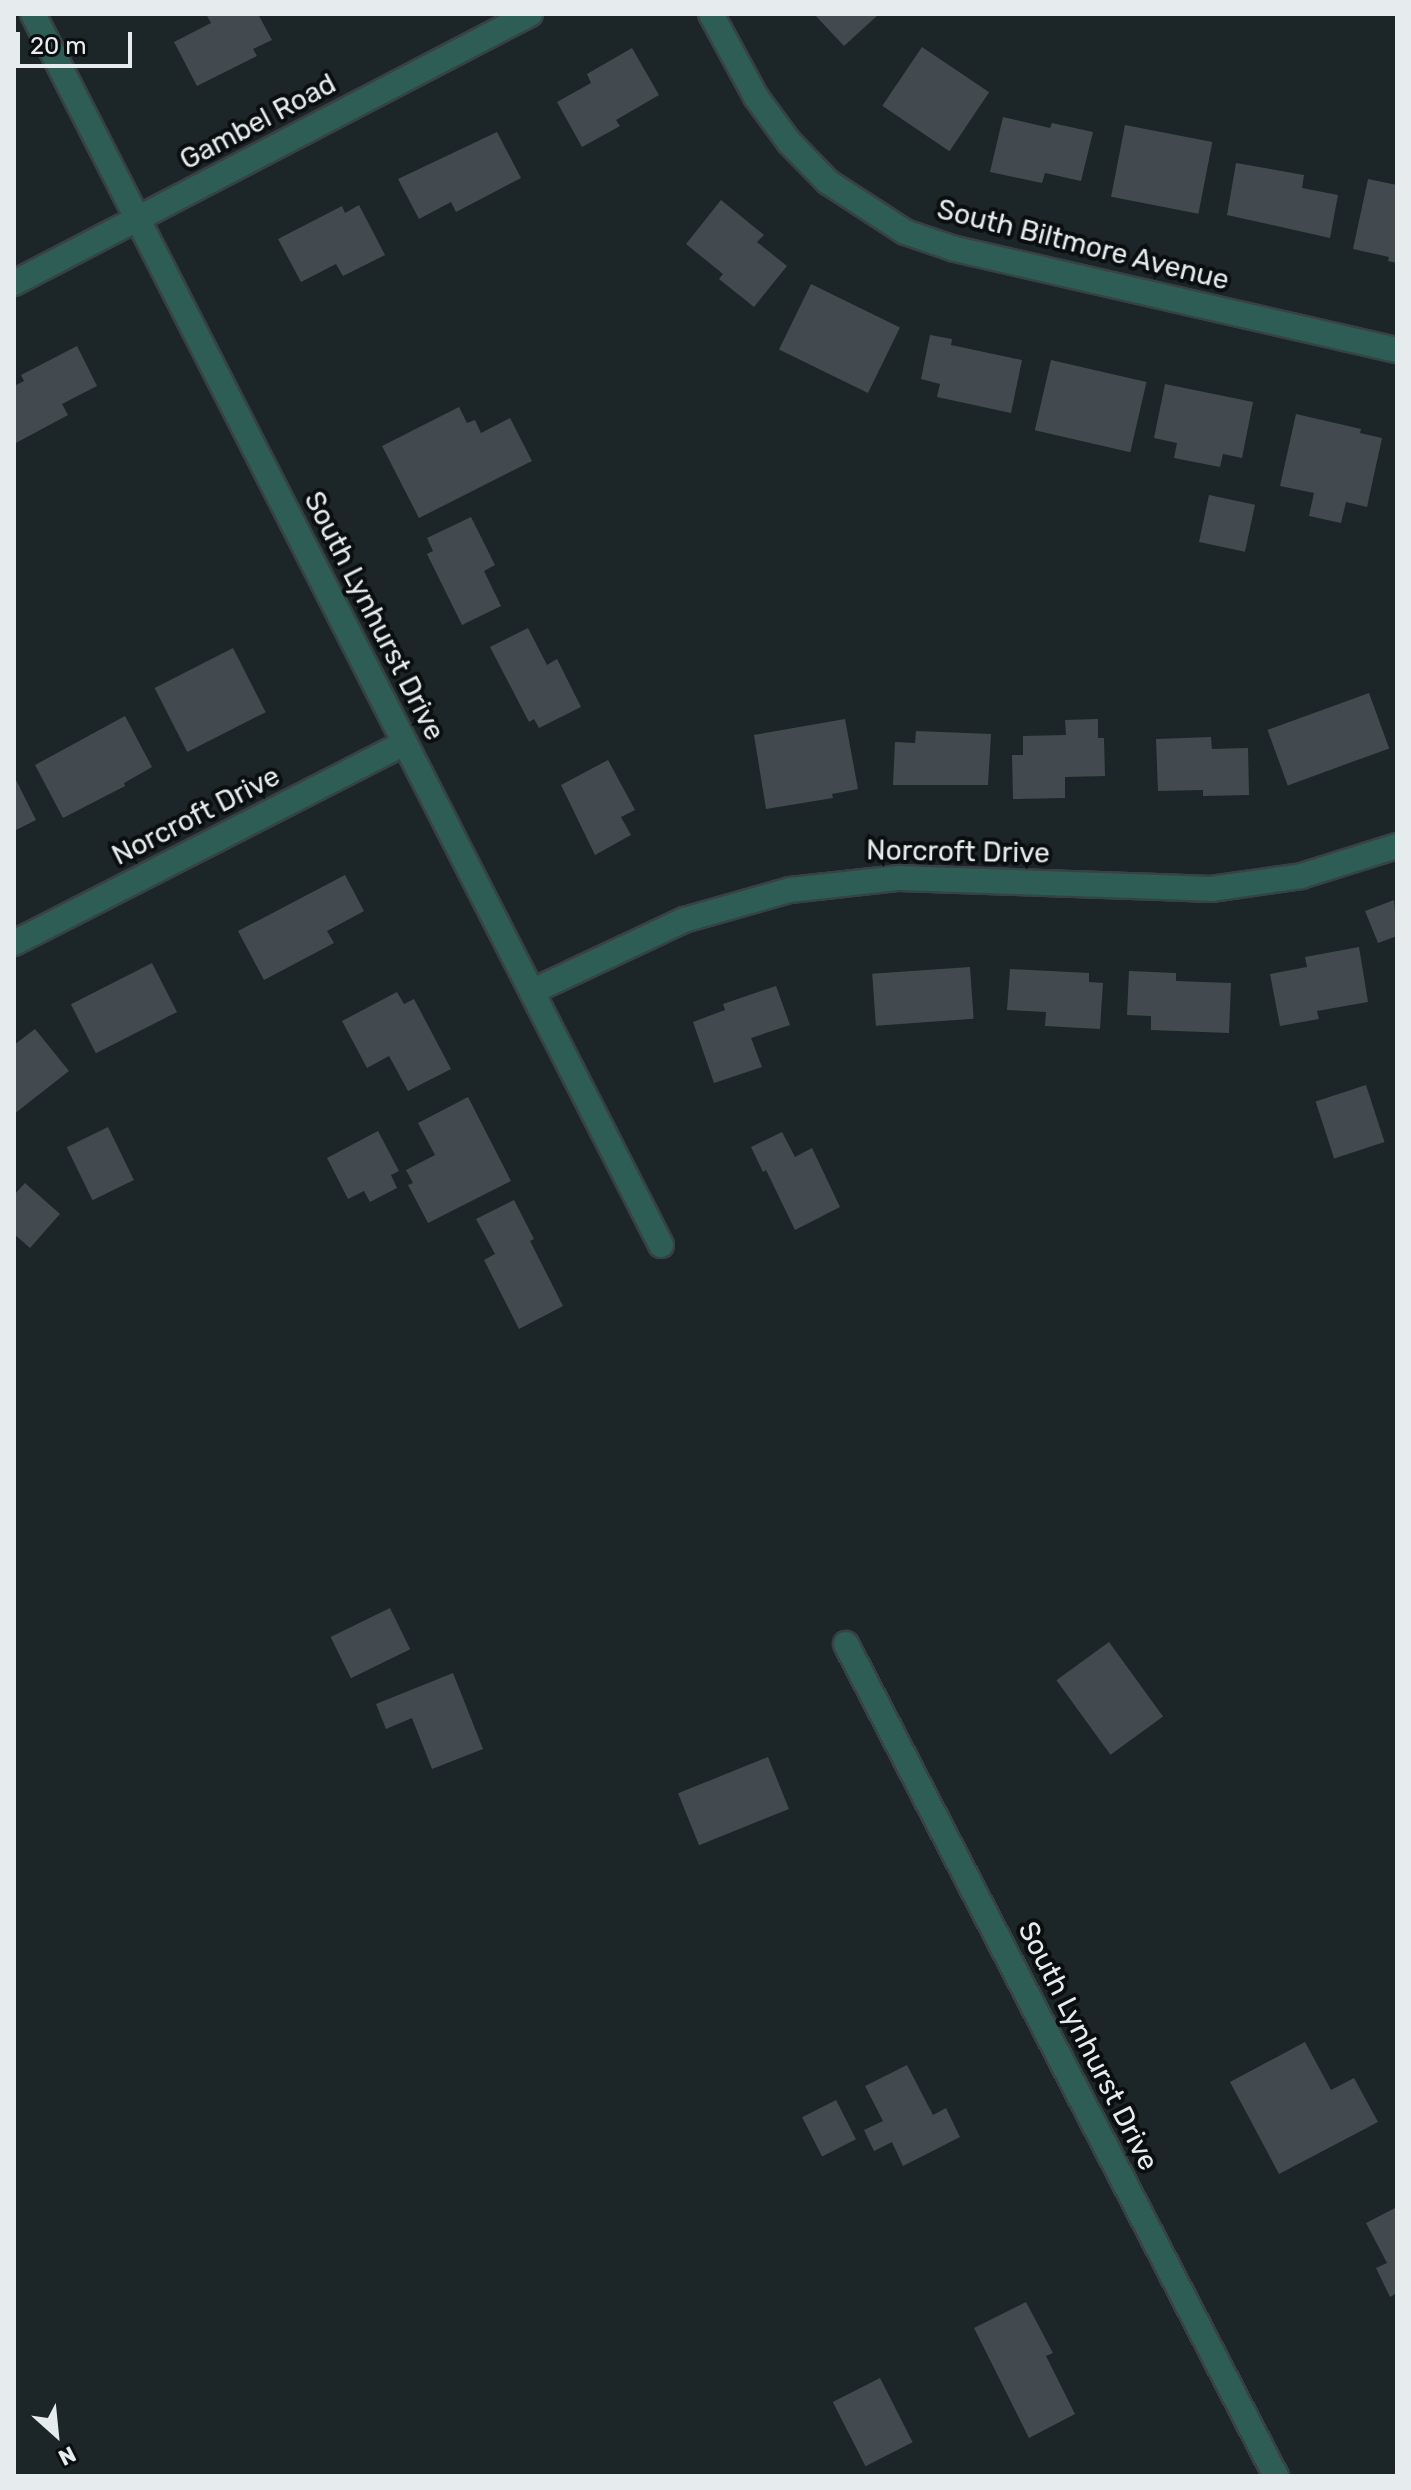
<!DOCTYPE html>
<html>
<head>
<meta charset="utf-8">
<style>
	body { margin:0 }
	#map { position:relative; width:1411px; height:2490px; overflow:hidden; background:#1c2527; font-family:Rubik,sans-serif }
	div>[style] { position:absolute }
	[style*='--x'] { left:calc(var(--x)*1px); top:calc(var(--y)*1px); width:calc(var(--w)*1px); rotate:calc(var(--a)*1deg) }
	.building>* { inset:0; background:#434a4f; transform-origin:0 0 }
	.roads { filter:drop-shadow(2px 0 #384143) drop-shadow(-2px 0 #384143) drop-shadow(0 2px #384143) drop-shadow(0 -2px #384143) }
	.street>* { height:24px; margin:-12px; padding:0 12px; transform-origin:12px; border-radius:12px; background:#2d5d55 }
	span { translate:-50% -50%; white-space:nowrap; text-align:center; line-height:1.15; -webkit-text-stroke:8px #0a0e0f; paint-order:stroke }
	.street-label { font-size:28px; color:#e6eced }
	.frame { position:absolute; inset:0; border:16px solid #e6eced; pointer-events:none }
	.north { position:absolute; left:16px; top:2394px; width:80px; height:80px; -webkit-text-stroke:6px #0a0e0f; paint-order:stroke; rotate:153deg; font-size:22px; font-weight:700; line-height:32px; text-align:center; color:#e6eced }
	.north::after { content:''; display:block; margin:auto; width:28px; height:36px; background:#e6eced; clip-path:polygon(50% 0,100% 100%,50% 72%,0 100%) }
	.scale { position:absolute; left:16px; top:32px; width:116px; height:36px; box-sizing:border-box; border:4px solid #e6eced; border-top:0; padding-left:10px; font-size:24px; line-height:28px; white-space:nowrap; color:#e6eced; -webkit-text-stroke:6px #0a0e0f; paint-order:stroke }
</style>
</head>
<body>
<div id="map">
	<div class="building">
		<i style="clip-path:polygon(206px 14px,258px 14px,272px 40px,253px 49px,257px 56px,197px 86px,174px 42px,211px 23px)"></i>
		<i style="clip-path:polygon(814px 14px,879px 14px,844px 46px)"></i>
		<i style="left:922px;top:47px;width:81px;height:71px;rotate:34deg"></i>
		<i style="clip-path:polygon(632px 48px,659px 95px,616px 120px,620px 126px,582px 147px,557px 102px,591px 83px,587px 74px)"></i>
		<i style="clip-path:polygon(1003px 117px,1050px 128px,1052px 123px,1093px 132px,1081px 181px,1045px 173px,1042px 183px,990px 172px)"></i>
		<i style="left:1125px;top:125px;width:89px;height:73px;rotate:11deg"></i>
		<i style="clip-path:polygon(497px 132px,521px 178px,456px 212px,451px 202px,419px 219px,398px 179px)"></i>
		<i style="clip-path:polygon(1236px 163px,1304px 175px,1302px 188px,1338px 195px,1330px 238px,1227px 215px)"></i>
		<i style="clip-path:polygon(1368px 179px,1397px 185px,1397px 263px,1388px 261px,1389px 257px,1353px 249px)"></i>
		<i style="clip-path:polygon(721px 200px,764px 235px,757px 242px,787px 266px,754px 307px,719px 279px,723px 274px,686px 244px)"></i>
		<i style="clip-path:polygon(359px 205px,385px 255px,343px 276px,336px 264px,301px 282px,278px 239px,342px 206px,345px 213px)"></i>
		<i style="left:811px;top:284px;width:99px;height:73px;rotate:26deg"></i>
		<i style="clip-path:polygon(930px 335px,952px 339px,951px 345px,1022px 360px,1011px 413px,937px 397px,940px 384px,921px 379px)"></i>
		<i style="clip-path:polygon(77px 346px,97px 386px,62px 404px,68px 415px,14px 444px,14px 386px,24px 381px,21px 375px)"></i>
		<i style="left:1051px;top:360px;width:98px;height:72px;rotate:13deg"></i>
		<i style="clip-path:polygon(1165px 384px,1253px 402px,1242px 458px,1223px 454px,1220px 467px,1174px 458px,1177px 443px,1154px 438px)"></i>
		<i style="clip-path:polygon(459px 407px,467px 423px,475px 420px,481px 433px,510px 418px,532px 461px,419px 518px,382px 446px)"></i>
		<i style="clip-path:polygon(1296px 414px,1361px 429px,1360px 433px,1382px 438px,1367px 507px,1346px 502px,1341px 523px,1309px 516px,1314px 493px,1280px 486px)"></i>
		<i style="left:1209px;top:495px;width:47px;height:48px;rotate:12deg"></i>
		<i style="clip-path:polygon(471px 517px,495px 565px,484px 571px,501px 606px,462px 625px,427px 554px,433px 551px,427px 538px)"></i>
		<i style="clip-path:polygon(528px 628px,547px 665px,557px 659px,581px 707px,539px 728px,534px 719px,529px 722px,490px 647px)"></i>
		<i style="left:233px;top:648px;width:72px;height:88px;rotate:63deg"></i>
		<i style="left:1369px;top:693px;width:59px;height:108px;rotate:70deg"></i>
		<i style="clip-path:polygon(125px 716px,152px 767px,124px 783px,125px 786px,63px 818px,35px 765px)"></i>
		<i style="clip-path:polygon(845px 719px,858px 789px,832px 794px,833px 798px,766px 809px,754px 735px)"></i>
		<i style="clip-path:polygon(1098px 719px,1098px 738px,1104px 738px,1105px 776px,1065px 777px,1065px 798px,1013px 799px,1012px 755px,1023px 755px,1023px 736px,1066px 735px,1065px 720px)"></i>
		<i style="clip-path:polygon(916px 731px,991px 734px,988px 785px,893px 785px,895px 742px,915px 743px)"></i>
		<i style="clip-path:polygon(1211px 737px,1212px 749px,1248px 748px,1249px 795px,1203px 796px,1203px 790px,1158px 791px,1156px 739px)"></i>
		<i style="clip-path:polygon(608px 760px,635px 810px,621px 817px,631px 835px,595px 855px,561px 785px)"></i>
		<i style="clip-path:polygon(14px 776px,36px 820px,14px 831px)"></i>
		<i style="clip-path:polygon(345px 875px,364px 911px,327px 931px,334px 943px,264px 980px,238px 931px)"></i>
		<i style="clip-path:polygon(1394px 900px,1397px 936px,1378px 943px,1365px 911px)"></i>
		<i style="clip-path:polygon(1359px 947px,1368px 1002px,1317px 1011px,1319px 1019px,1280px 1026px,1270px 974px,1307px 967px,1305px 957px)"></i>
		<i style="left:152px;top:963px;width:55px;height:91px;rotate:63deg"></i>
		<i style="left:970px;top:967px;width:52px;height:98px;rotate:86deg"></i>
		<i style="clip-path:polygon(1010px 969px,1089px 973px,1089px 982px,1103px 983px,1100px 1029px,1045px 1026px,1046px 1012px,1007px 1010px)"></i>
		<i style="clip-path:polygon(1129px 971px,1176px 973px,1176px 981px,1231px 983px,1229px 1033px,1151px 1030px,1151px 1016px,1127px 1015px)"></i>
		<i style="clip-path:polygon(776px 986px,790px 1025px,751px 1038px,762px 1067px,714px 1083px,693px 1022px,725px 1010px,723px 1004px)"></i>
		<i style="clip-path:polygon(397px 992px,404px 1004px,414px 999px,451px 1069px,408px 1091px,389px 1056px,367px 1068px,342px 1021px)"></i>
		<i style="clip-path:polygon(35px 1029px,69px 1071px,14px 1114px,14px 1045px)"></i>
		<i style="left:1366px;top:1085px;width:60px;height:53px;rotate:72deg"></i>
		<i style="clip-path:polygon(468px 1097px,511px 1181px,428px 1223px,408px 1185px,413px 1183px,406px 1170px,435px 1155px,418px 1123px)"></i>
		<i style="left:108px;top:1127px;width:59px;height:46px;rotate:64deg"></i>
		<i style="clip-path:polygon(378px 1131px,399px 1171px,391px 1175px,397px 1188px,370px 1202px,364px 1191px,348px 1199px,327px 1158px)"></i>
		<i style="clip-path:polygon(782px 1132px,795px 1157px,812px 1148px,840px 1207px,795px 1230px,766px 1170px,763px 1172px,751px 1147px)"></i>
		<i style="clip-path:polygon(25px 1183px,60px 1214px,30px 1248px,14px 1234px,14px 1195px)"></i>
		<i style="clip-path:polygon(514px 1200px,534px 1239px,530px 1241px,563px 1306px,519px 1329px,484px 1260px,495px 1254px,476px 1219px)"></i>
		<i style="left:390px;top:1608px;width:46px;height:66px;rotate:64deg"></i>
		<i style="left:1109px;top:1642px;width:92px;height:65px;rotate:54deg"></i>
		<i style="clip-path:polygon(453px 1673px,483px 1749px,432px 1769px,412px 1718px,386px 1729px,376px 1704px)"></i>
		<i style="left:768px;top:1757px;width:56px;height:97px;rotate:68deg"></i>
		<i style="clip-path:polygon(1305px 2042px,1331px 2090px,1354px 2078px,1378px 2122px,1279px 2174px,1230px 2082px)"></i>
		<i style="clip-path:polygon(907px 2065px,933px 2115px,946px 2108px,960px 2137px,903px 2166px,892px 2142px,874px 2151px,864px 2130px,883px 2121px,865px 2086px)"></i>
		<i style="left:836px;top:2100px;width:44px;height:38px;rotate:63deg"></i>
		<i style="clip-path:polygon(1397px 2207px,1397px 2293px,1390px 2297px,1376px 2268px,1387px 2263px,1366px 2223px)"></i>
		<i style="clip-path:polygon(1026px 2302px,1053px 2353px,1046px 2356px,1075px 2414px,1029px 2438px,974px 2328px)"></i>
		<i style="left:880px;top:2378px;width:72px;height:53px;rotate:63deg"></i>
	</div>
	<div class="roads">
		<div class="street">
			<i style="--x:33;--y:14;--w:1382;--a:62.97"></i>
			<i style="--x:711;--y:14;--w:94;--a:61.5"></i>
			<i style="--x:756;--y:97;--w:56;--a:53.7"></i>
			<i style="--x:789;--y:142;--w:56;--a:45.7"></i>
			<i style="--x:828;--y:182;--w:92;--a:33"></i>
			<i style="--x:905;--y:232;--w:53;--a:18.8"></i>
			<i style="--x:955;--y:249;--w:453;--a:12.9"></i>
			<i style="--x:14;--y:283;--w:582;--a:-27.53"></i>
			<i style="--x:14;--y:943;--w:439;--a:-27.1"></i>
			<i style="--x:533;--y:991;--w:167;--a:-25.2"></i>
			<i style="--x:684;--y:920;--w:110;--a:-15.8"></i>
			<i style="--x:790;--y:890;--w:110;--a:-6.3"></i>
			<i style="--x:899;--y:878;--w:312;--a:2"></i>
			<i style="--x:1211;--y:889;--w:91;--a:-8.2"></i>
			<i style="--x:1301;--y:876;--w:101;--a:-17.4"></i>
			<i style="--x:846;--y:1644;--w:937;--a:62.67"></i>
		</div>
	</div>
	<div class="street-label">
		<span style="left:258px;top:122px;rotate:-28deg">Gambel Road</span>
		<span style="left:1083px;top:245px;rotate:14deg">South Biltmore Avenue</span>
		<span style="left:374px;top:616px;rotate:63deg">South Lynhurst Drive</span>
		<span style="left:196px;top:816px;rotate:-27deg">Norcroft Drive</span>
		<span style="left:958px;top:852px;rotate:1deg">Norcroft Drive</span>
		<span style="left:1088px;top:2046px;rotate:63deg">South Lynhurst Drive</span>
	</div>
	<div class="frame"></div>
	<div class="north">N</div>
	<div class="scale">20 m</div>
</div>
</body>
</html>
